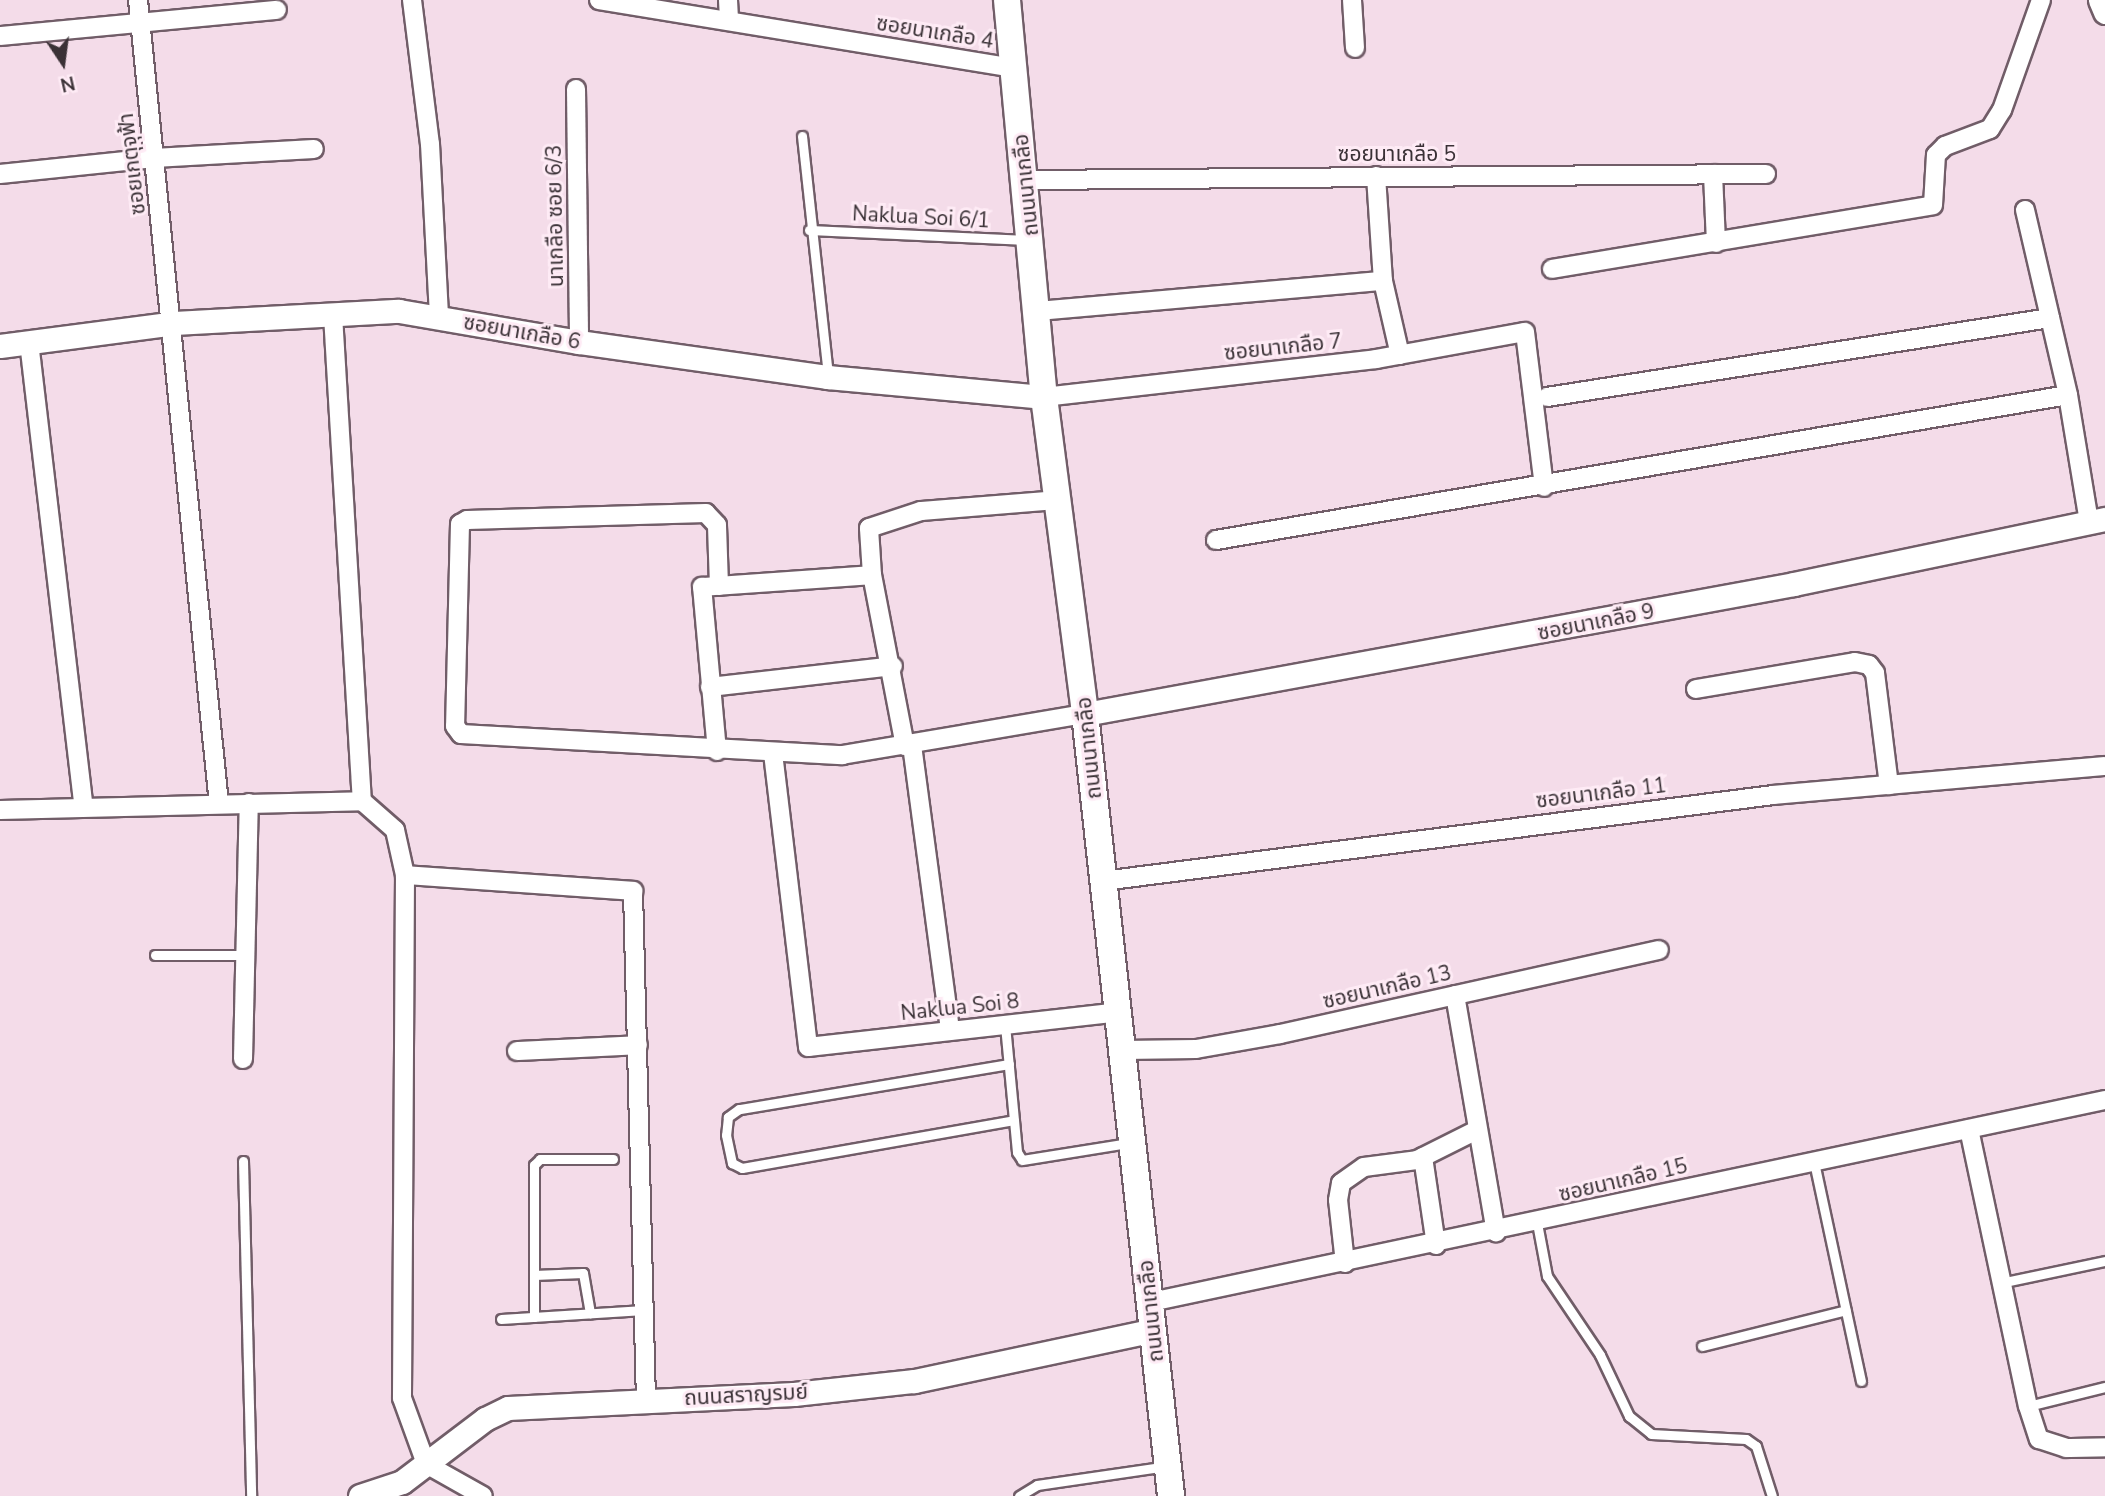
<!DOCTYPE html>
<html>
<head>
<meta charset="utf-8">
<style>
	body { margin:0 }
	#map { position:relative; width:2105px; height:1496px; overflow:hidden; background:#f4dce9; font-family:"Nunito Sans","Noto Sans Thai",sans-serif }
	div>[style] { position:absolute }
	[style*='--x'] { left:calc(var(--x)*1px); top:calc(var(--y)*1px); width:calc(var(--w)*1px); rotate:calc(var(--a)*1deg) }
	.roads { filter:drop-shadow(2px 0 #715d68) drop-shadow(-2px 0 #715d68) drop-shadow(0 2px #715d68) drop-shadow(0 -2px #715d68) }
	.service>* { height:9px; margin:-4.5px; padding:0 4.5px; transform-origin:4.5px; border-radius:4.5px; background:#fff }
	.minor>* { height:18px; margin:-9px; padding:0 9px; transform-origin:9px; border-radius:9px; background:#fff }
	.tertiary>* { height:23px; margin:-11.5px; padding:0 11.5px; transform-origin:11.5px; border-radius:11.5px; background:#fff }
	.secondary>* { height:26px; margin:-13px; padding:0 13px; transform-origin:13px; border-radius:13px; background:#fff }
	span { translate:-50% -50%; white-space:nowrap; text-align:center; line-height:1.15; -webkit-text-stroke:6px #feebf5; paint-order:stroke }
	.street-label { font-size:21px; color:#3a3136 }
	.north { position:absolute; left:28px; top:28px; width:70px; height:70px; -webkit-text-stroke:5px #feebf5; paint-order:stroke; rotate:167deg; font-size:19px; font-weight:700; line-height:28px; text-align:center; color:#3a3136 }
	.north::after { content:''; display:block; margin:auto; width:24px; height:32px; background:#3a3136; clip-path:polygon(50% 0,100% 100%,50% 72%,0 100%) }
</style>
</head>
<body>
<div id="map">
	<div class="roads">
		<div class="service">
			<i style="--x:802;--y:136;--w:240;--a:83.8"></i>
			<i style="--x:809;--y:230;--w:219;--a:2.6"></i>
			<i style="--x:155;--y:955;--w:90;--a:0"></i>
			<i style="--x:1005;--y:1025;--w:128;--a:84.6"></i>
			<i style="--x:1017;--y:1152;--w:9;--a:58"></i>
			<i style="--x:1022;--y:1160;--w:107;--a:-9.1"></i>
			<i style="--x:1009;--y:1064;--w:274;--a:170.5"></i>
			<i style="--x:739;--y:1109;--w:14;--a:144"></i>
			<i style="--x:728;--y:1117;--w:18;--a:96"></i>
			<i style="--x:726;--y:1135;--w:29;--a:78"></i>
			<i style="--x:732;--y:1163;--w:11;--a:27"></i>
			<i style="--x:742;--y:1168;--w:276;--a:-10"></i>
			<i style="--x:243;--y:1161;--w:335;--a:88.6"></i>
			<i style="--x:1814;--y:1162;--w:224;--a:77.9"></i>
			<i style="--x:1537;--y:1223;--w:54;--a:79.3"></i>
			<i style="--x:1547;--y:1276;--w:95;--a:56.1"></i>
			<i style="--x:1600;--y:1355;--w:68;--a:64.6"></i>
			<i style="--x:1629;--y:1416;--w:28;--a:39"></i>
			<i style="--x:1651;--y:1434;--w:95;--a:3"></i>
			<i style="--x:1746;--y:1439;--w:12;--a:35"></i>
			<i style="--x:1756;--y:1446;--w:52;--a:72.3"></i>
			<i style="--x:534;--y:1275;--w:49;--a:-2.3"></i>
			<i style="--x:583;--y:1273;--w:41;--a:80.1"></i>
			<i style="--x:2005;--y:1282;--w:102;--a:-11.9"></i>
			<i style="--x:534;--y:1317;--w:152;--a:-90"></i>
			<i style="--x:534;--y:1165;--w:8;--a:-45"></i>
			<i style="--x:540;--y:1159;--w:73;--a:0"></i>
			<i style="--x:501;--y:1319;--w:143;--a:-3.6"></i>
			<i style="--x:1702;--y:1346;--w:148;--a:-14"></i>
			<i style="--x:2028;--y:1406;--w:79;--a:-13.9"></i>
			<i style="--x:1019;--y:1496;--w:21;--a:-31"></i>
			<i style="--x:1037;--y:1485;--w:131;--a:-8.3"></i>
		</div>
		<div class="minor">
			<i style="--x:138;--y:0;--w:808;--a:84.25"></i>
			<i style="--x:412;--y:0;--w:145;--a:82.9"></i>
			<i style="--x:430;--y:144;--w:174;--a:87"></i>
			<i style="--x:599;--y:0;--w:421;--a:9.3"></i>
			<i style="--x:728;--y:0;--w:21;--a:87"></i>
			<i style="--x:1352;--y:0;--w:48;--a:86.4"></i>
			<i style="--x:0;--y:36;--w:278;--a:-5.4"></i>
			<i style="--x:576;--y:89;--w:253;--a:89.3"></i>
			<i style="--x:0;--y:174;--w:155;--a:-5.9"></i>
			<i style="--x:154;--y:158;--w:160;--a:-3.2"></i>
			<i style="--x:1713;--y:174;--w:69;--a:87.5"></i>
			<i style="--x:1376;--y:176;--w:105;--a:86.2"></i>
			<i style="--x:1383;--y:281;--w:76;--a:77.1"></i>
			<i style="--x:1027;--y:180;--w:739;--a:-0.47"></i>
			<i style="--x:2025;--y:210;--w:190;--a:76.9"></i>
			<i style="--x:2068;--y:395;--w:129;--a:80.6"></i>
			<i style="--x:1552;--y:269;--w:386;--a:-9.5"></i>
			<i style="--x:1933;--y:205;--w:50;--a:-86.6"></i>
			<i style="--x:1936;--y:155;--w:13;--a:-45"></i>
			<i style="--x:1945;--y:146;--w:48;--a:-20.7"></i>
			<i style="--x:1990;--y:129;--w:22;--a:-58"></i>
			<i style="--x:2002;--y:110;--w:117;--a:-70.5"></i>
			<i style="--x:1038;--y:311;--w:346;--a:-5"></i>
			<i style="--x:333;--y:315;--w:487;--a:86.6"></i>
			<i style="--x:29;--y:342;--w:468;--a:83.3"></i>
			<i style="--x:1044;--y:397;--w:334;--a:-6.5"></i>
			<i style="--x:1376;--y:359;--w:151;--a:-10.3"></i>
			<i style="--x:1525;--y:332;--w:156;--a:83"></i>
			<i style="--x:1547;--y:397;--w:509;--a:-8.93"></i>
			<i style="--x:1216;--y:540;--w:864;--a:-9.66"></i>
			<i style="--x:719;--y:586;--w:61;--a:-91.9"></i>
			<i style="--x:717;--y:525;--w:16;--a:-133"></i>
			<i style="--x:706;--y:513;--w:239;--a:178.3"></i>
			<i style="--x:467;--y:520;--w:8;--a:150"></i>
			<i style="--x:460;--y:524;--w:202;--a:91.4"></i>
			<i style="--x:455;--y:726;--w:10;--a:53"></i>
			<i style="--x:461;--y:734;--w:382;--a:3.2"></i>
			<i style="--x:842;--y:755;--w:246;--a:-9.6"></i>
			<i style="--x:710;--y:687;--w:184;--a:-6.5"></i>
			<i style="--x:1696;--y:689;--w:161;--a:-9.6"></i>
			<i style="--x:1855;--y:662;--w:14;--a:12"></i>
			<i style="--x:1869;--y:665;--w:10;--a:53"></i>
			<i style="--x:1875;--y:673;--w:113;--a:82.9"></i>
			<i style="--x:912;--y:745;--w:288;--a:82.4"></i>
			<i style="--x:905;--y:746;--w:174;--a:-100.9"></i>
			<i style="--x:872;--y:575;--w:47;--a:-93.7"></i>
			<i style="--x:869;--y:528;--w:55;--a:-18.1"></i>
			<i style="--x:921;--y:511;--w:136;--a:-4.6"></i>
			<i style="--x:717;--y:751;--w:165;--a:-95.2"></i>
			<i style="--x:702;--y:587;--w:170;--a:-4"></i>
			<i style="--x:773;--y:753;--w:296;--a:83.2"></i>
			<i style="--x:808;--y:1047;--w:312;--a:-6.4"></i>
			<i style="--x:0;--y:810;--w:362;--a:-1.4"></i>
			<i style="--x:362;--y:801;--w:44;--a:41.3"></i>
			<i style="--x:395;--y:830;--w:46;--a:77.5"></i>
			<i style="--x:405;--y:875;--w:523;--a:90.33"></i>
			<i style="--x:402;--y:1398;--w:70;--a:70"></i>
			<i style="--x:426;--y:1464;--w:65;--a:29.3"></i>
			<i style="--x:405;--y:875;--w:229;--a:4"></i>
			<i style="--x:633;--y:891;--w:509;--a:88.54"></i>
			<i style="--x:1103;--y:881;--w:675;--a:-7.31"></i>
			<i style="--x:1773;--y:795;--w:333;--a:-5"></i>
			<i style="--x:1455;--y:995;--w:241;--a:80.2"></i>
			<i style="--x:1123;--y:1050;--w:73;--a:-0.8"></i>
			<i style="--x:1196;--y:1049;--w:85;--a:-10.1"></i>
			<i style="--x:1280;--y:1034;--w:388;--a:-12.5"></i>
			<i style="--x:517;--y:1051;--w:121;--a:-2.8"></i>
			<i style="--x:243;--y:1059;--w:256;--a:-88.7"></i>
			<i style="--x:1969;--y:1129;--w:283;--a:78"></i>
			<i style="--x:2028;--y:1406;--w:35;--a:72"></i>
			<i style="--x:2039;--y:1439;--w:28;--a:18"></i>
			<i style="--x:2066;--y:1448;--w:39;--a:-1"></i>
			<i style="--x:1423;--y:1157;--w:89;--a:81.6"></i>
			<i style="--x:1345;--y:1263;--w:63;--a:-96.3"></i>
			<i style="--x:1338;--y:1200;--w:17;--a:-80"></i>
			<i style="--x:1341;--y:1183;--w:28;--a:-35"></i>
			<i style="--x:1364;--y:1167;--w:53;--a:-7.5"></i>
			<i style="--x:1417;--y:1160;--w:67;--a:-26.6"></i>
			<i style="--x:1151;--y:1302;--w:975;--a:-11.96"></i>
		</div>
		<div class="tertiary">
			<i style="--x:2100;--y:0;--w:13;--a:67"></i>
			<i style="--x:0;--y:346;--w:176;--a:-7.5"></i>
			<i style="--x:174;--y:323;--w:225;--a:-3.1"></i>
			<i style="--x:399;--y:311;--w:183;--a:9.8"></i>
			<i style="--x:579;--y:342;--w:251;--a:8"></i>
			<i style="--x:828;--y:377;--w:217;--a:5.3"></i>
			<i style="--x:1085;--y:714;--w:721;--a:-10.39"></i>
			<i style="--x:1794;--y:584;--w:318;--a:-11.8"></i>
			<i style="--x:360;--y:1496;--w:44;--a:-18.4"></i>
			<i style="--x:402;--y:1482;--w:104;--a:-37.2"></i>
			<i style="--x:485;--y:1419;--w:25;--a:-26"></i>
			<i style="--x:508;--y:1408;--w:286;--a:-2.8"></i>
			<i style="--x:794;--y:1394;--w:121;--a:-6.2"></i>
			<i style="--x:914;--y:1381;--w:244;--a:-12"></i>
		</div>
		<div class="secondary">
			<i style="--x:1007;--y:0;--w:399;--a:84.7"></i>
			<i style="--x:1044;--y:397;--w:320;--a:82.6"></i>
			<i style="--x:1085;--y:714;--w:787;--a:83.72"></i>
		</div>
	</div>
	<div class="street-label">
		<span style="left:935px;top:32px;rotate:9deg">ซอยนาเกลือ 4</span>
		<span style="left:1397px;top:154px">ซอยนาเกลือ 5</span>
		<span style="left:132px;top:164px;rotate:-97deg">ซอยเกตุจุฟ้า</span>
		<span style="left:1026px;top:185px;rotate:-96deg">ถนนนาเกลือ</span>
		<span style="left:555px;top:216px;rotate:-91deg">นาเกลือ ซอย 6/3</span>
		<span style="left:921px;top:217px;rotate:3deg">Naklua Soi 6/1</span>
		<span style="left:522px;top:332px;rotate:10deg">ซอยนาเกลือ 6</span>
		<span style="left:1283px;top:347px;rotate:-6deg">ซอยนาเกลือ 7</span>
		<span style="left:1596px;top:622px;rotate:-11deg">ซอยนาเกลือ 9</span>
		<span style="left:1089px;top:748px;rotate:-96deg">ถนนนาเกลือ</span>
		<span style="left:1601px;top:793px;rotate:-7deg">ซอยนาเกลือ 11</span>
		<span style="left:1387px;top:987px;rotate:-13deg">ซอยนาเกลือ 13</span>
		<span style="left:960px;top:1007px;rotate:-6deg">Naklua Soi 8</span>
		<span style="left:1623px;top:1180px;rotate:-13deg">ซอยนาเกลือ 15</span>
		<span style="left:1151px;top:1311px;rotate:-96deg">ถนนนาเกลือ</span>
		<span style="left:746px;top:1395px;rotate:-3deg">ถนนสราญรมย์</span>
	</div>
	<div class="north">N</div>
</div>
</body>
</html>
